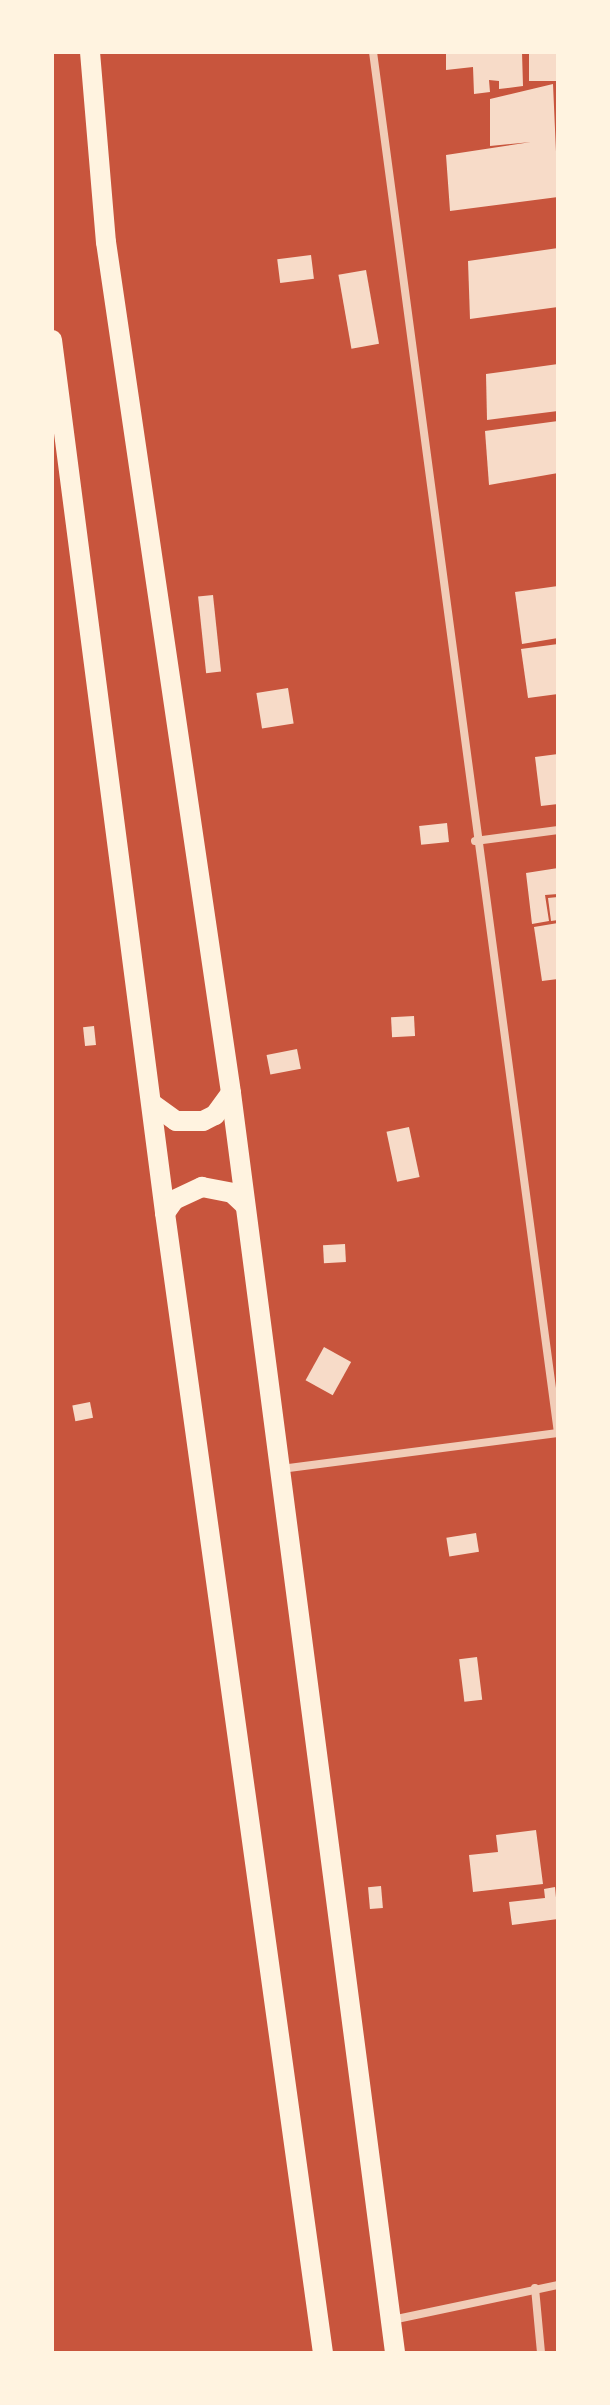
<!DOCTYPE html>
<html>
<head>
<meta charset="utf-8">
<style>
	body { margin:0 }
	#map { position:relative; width:610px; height:2405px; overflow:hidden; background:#c8553d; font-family:Barlow,sans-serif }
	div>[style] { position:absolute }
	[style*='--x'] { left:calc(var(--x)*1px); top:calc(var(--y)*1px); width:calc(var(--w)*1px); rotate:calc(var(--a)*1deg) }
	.building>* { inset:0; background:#f7dbc8; transform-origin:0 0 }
	.minor>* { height:8px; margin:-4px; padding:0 4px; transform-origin:4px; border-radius:4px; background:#f1ccb7 }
	.primary>* { height:20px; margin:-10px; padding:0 10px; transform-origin:10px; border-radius:10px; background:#fff3e0 }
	span { translate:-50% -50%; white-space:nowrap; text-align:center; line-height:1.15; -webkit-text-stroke:6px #fff3e0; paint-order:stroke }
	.frame { position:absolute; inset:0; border:54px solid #fff3e0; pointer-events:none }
</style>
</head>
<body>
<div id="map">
	<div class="building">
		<i style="clip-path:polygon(446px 52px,522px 52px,523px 86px,499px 89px,499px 81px,489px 80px,490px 92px,474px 94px,473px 67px,446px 70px)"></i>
		<i style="left:529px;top:52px;width:29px;height:29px"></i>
		<i style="clip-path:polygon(553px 84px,558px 197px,450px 211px,446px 155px,531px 142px,490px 146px,490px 99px)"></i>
		<i style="clip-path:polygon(558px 248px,558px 307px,470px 319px,468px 261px)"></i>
		<i style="left:311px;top:255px;width:24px;height:34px;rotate:83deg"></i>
		<i style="left:366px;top:270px;width:75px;height:28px;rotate:80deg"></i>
		<i style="clip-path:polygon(558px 364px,558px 411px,487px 420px,486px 374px)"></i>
		<i style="clip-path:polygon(558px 421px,558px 473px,489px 485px,485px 431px)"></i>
		<i style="clip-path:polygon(558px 586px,558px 638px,522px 644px,515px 592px)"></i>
		<i style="left:213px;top:595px;width:77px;height:15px;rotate:84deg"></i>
		<i style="clip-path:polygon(558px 644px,558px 694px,528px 698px,521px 649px)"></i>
		<i style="left:288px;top:688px;width:36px;height:32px;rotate:81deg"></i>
		<i style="clip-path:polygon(558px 754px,558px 804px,541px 806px,535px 757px)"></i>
		<i style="left:447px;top:823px;width:19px;height:28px;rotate:84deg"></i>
		<i style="clip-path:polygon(558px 868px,558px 894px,545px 895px,549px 921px,532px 924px,526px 873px)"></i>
		<i style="clip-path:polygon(558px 897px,558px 920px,551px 921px,548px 898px)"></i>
		<i style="clip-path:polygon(558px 923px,558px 979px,542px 981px,534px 927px)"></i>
		<i style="left:414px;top:1016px;width:20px;height:23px;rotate:87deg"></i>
		<i style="left:94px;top:1026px;width:19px;height:11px;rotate:84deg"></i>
		<i style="left:297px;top:1049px;width:20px;height:31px;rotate:79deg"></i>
		<i style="left:409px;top:1127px;width:51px;height:23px;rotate:78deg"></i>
		<i style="left:345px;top:1244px;width:18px;height:22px;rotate:87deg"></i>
		<i style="left:324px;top:1347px;width:31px;height:38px;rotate:29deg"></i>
		<i style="left:90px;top:1402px;width:16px;height:18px;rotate:79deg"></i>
		<i style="left:476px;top:1533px;width:19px;height:30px;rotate:81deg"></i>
		<i style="left:477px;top:1657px;width:43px;height:18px;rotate:83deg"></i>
		<i style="clip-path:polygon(536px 1830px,543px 1884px,473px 1892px,469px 1855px,498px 1852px,496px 1835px)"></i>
		<i style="left:381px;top:1886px;width:22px;height:13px;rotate:85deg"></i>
		<i style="clip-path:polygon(555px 1887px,558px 1919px,512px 1925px,509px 1902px,545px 1898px,544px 1889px)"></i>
	</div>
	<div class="minor">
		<i style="--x:373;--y:52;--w:1393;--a:82.37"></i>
		<i style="--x:475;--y:841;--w:84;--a:-7.5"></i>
		<i style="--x:281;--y:1469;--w:279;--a:-7.4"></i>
		<i style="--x:535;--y:2288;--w:65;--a:84.7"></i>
		<i style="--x:392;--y:2320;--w:170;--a:-11.9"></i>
	</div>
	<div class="primary">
		<i style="--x:90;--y:52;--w:191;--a:85.2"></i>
		<i style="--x:106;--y:242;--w:860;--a:81.64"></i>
		<i style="--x:231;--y:1093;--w:1271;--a:82.58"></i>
		<i style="--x:52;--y:340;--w:880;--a:82.62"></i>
		<i style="--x:165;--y:1213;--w:1151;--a:82.11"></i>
		<i style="--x:154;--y:1105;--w:27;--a:36"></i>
		<i style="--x:176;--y:1121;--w:27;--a:0"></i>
		<i style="--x:203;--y:1121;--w:13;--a:-27"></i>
		<i style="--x:215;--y:1115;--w:27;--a:-54"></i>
		<i style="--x:165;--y:1213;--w:16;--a:-55"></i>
		<i style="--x:174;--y:1200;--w:31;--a:-25"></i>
		<i style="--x:202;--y:1187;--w:31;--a:11"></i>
		<i style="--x:232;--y:1193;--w:16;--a:43"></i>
	</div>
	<div class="frame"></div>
</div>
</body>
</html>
